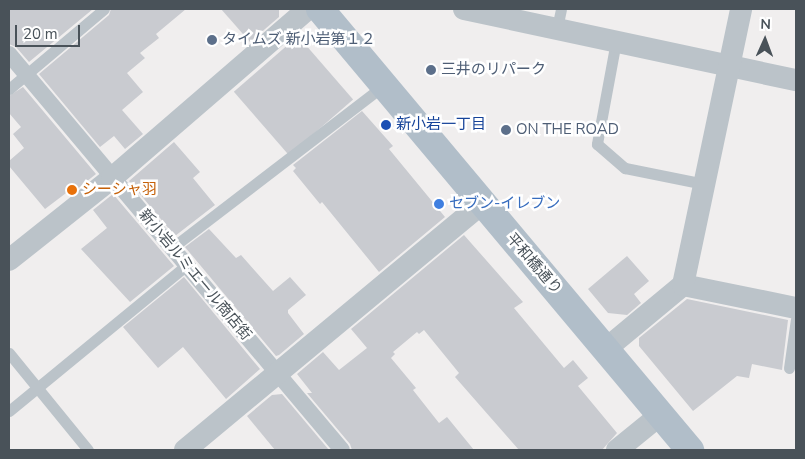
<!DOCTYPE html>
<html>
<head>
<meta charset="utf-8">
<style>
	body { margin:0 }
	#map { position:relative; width:805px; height:459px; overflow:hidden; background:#f0eeee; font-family:"Nunito Sans","Noto Sans JP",sans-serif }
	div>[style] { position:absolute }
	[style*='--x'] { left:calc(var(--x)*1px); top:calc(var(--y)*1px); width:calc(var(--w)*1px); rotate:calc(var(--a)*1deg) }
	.building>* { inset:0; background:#c9cbd0; transform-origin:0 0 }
	.service>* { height:11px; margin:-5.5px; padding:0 5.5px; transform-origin:5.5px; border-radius:5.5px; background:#bbc3c9 }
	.pedestrian>* { height:16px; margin:-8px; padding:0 8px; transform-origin:8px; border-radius:8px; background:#bbc3c9 }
	.minor>* { height:22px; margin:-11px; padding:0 11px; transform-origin:11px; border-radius:11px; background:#bbc3c9 }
	.primary>* { height:28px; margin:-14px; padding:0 14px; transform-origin:14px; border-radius:14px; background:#b1bec9 }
	.dots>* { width:14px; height:14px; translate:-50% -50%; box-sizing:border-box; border:2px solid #fff; border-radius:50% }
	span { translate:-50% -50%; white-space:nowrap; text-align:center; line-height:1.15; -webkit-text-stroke:5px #fff; paint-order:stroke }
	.service-label { font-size:15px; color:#4e5e75 }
	.left { translate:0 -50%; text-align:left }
	.transit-label { font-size:15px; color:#164399 }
	.food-label { font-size:15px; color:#c56008 }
	.shop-label { font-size:15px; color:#366cbe }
	.street-label { font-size:15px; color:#495259 }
	.frame { position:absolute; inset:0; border:10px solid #495259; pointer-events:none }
	.north { position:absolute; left:740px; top:15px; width:50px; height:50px; -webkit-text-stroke:4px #fff; paint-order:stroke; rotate:2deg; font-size:14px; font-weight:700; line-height:20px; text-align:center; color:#495259 }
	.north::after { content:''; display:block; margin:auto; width:18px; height:22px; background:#495259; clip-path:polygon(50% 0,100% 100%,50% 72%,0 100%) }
	.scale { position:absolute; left:15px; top:25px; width:65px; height:22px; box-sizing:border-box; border:2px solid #495259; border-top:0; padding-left:6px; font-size:15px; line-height:18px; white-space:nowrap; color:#495259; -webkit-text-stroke:4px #fff; paint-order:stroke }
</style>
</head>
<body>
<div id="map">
	<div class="building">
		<i style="clip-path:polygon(9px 9px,93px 9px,29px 62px,16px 47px,9px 44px)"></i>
		<i style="clip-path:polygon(111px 9px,186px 9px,156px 34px,159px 38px,140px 53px,145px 58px,127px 73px,143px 92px,122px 110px,143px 134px,125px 149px,114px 136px,100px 147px,39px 74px,109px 15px)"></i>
		<i style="clip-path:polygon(221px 9px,279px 9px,279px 17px,250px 42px)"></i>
		<i style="left:298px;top:36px;width:84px;height:85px;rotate:49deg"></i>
		<i style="clip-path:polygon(23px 87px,96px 174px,76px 190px,74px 187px,45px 209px,9px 166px,9px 161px,24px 148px,13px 134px,21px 127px,9px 113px,9px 96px)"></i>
		<i style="clip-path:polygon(362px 111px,393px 146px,389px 149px,445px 217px,379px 272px,322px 202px,320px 204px,293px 171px,296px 168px,293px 165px)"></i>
		<i style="clip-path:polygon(174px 142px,200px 172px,193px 178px,215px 205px,175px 236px,129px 181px)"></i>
		<i style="clip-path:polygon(113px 194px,174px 266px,130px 302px,81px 249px,107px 228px,93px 210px)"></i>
		<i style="clip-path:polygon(209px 229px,236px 258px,241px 255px,273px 291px,290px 277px,306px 295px,288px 310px,288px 313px,304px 334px,279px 355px,276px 356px,185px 247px)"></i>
		<i style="clip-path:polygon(464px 235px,523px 302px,514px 308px,564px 368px,573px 360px,588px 378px,578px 386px,617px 433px,602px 450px,519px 450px,455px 377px,459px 373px,424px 330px,419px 334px,417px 332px,393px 352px,395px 354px,391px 358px,416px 388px,413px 390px,439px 423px,447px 417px,474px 450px,352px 450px,350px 444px,307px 393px,312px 393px,297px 374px,323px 352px,339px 370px,367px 348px,351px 329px)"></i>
		<i style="clip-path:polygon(627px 256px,649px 281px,634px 294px,641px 303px,627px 315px,608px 313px,588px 289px)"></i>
		<i style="clip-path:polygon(184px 277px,260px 369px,226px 399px,183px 347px,158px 368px,123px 327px)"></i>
		<i style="clip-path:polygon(687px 299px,788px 320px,782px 370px,752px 364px,749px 378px,737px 376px,693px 411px,639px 346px,639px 338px)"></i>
		<i style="clip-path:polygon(282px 394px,329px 450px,275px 450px,247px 416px,272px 395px)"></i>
	</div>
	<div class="service">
		<i style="--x:557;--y:28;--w:19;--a:-78"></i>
		<i style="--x:616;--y:41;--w:105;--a:100.5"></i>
		<i style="--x:597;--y:144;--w:37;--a:41"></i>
		<i style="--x:625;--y:168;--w:81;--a:11.4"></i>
		<i style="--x:9;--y:89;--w:124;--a:-40.1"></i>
		<i style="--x:173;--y:247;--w:266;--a:-37.5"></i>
		<i style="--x:9;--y:353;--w:125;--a:50.8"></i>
		<i style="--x:789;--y:368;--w:49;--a:-81.9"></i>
		<i style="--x:9;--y:411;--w:230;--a:-39.4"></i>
	</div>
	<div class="pedestrian">
		<i style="--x:9;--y:54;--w:517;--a:49.94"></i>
	</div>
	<div class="minor">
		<i style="--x:464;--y:9;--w:340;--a:12.1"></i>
		<i style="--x:9;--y:260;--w:132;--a:-38.5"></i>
		<i style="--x:112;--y:178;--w:259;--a:-40.8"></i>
		<i style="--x:683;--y:285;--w:115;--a:11.5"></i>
		<i style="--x:607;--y:348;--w:99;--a:-39.7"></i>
		<i style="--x:683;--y:285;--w:282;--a:-78.1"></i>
		<i style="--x:185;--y:450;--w:386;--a:-39.7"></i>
		<i style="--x:617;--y:450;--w:55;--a:-39.1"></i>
	</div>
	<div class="primary">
		<i style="--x:320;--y:9;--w:576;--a:50"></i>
	</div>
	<div class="dots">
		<i style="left:212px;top:40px;background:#5c6f8a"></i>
		<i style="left:431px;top:70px;background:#5c6f8a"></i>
		<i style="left:386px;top:125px;background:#1a4fb4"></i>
		<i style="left:506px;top:130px;background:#5c6f8a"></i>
		<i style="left:72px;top:190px;background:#e8710a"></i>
		<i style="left:439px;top:204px;background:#3f7fe0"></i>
	</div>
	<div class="service-label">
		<span class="left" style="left:222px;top:40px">タイムズ 新小岩第１２</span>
		<span class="left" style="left:441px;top:70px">三井のリパーク</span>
		<span class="left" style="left:516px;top:130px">ON THE ROAD</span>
	</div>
	<div class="transit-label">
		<span class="left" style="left:396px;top:125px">新小岩一丁目</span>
	</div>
	<div class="food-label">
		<span class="left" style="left:82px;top:190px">シーシャ羽</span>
	</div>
	<div class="shop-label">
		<span class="left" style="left:449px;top:204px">セブン-イレブン</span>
	</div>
	<div class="street-label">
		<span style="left:534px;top:264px;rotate:49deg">平和橋通り</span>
		<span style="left:195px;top:275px;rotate:50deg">新小岩ルミエール商店街</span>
	</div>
	<div class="frame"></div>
	<div class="north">N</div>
	<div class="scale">20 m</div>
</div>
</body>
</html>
